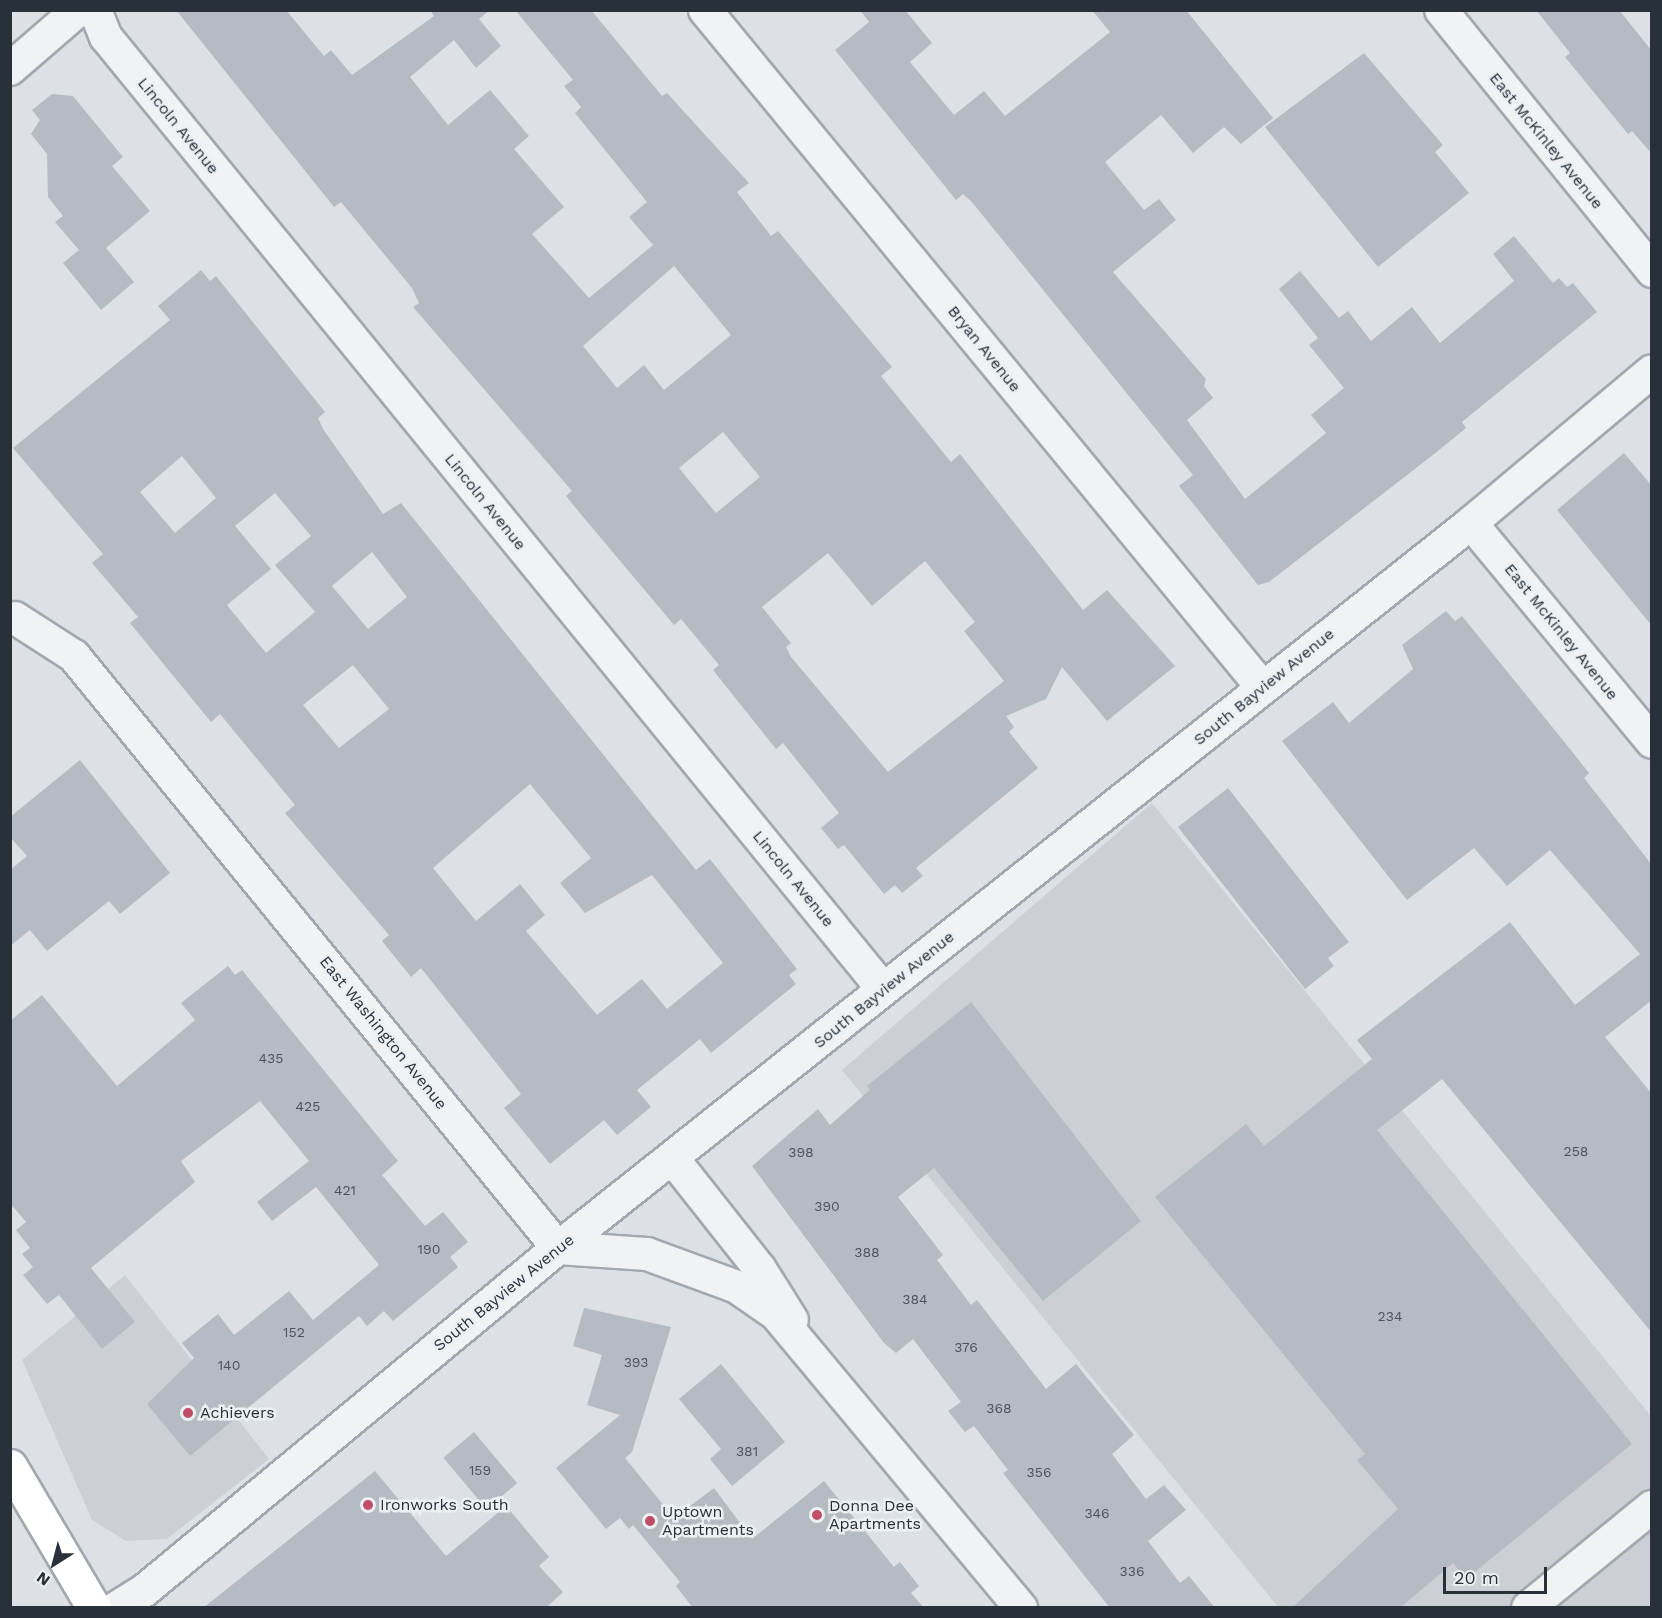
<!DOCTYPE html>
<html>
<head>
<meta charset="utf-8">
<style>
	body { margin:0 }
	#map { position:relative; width:1662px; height:1618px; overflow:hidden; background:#dde1e5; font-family:"Work Sans",sans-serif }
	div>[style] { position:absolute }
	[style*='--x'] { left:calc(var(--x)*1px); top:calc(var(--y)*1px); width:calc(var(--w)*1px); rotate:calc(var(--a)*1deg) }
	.built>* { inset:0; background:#ccd0d6 }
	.building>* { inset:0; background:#b5bbc2; transform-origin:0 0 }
	.roads { filter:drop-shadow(2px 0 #a3a8ae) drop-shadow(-2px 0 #a3a8ae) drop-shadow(0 2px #a3a8ae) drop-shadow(0 -2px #a3a8ae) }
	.minor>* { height:32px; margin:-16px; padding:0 16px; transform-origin:16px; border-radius:16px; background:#f0f2f4 }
	.secondary>* { height:33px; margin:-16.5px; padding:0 16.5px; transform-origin:16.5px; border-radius:16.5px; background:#fff }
	.dots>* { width:16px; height:16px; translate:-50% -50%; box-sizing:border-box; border:3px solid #ecf0f3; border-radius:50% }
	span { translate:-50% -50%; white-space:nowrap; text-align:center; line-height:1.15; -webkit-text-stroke:5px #ecf0f3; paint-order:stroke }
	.number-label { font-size:14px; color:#4b535c }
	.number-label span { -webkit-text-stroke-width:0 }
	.street-label { font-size:16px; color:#28303a }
	.poi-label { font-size:16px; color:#28303a }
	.left { translate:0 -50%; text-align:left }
	.frame { position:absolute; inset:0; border:12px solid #28303a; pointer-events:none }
	.north { position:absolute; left:24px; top:1534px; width:60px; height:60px; -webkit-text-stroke:4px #ecf0f3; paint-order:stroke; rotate:216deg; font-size:16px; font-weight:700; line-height:24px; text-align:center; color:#28303a }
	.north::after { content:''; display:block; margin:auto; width:21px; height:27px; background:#28303a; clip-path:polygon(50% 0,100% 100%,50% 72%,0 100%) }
	.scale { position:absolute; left:1443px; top:1567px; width:104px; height:27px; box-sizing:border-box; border:3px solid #28303a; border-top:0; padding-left:8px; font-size:18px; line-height:21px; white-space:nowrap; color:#28303a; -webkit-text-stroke:4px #ecf0f3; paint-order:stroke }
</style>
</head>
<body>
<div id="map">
	<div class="built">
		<i style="clip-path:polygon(1152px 803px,1651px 1416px,1651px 1607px,1278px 1607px,842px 1070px)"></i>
		<i style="clip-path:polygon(125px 1275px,269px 1459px,167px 1539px,126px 1541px,92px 1520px,22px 1360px)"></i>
	</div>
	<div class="building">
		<i style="clip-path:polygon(evenodd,176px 10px,286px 10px,324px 56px,331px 50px,352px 75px,434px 16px,430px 10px,490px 10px,479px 19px,501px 46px,476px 68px,454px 40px,410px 77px,448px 125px,490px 90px,529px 136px,514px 149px,564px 207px,532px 234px,589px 298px,653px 245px,629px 217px,647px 202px,575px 113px,581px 107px,564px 86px,573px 80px,515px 10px,591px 10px,662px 96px,667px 93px,749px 183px,737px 192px,771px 236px,778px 231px,892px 367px,881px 376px,951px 462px,960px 454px,1083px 610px,1107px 590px,1175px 666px,1107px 721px,1062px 667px,1046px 699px,1006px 716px,1014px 727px,1009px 732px,1038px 768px,916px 868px,923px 876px,902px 893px,895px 885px,884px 894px,844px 845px,838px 849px,821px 828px,839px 813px,783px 743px,776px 749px,713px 670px,719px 665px,681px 619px,674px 625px,584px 518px,566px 496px,572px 491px,413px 307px,419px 303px,412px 288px,341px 202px,334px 207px,176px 10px,674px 266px,731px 335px,664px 390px,644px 365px,617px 388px,583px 346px,674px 266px,176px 10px,723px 432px,760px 477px,716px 513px,679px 468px,723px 432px,176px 10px,828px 553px,872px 606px,925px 561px,975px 622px,964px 631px,1004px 681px,888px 772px,791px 657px,786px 647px,791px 643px,762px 607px,828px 553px)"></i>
		<i style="clip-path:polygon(860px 10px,905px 10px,932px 43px,910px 62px,954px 115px,984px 91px,1005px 116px,1110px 32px,1092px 10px,1186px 10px,1273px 118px,1241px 144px,1224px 127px,1193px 153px,1161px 115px,1105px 162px,1144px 210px,1159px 199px,1176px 220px,1113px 272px,1206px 379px,1204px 386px,1213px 398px,1187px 420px,1245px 499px,1326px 433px,1311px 415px,1344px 388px,1309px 345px,1318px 338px,1279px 289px,1300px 271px,1339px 318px,1348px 311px,1371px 341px,1412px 307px,1440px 343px,1514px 281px,1493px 254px,1514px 236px,1553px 283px,1559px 278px,1567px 287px,1573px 283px,1597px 312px,1462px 422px,1466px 428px,1438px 451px,1269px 582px,1258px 585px,1179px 486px,1193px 475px,971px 201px,963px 194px,956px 200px,835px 50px,869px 22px)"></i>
		<i style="clip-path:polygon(1536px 10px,1619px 10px,1652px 51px,1652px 154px,1632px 131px,1628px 134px,1565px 57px,1570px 53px)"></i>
		<i style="clip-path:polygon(1364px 53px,1443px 145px,1435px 152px,1469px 193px,1378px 267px,1265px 127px)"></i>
		<i style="clip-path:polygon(52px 94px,73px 96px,123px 157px,112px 166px,150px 211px,106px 248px,134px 282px,101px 310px,63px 263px,79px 250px,55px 222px,63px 216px,48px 197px,47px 154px,31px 134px,40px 120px,32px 110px)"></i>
		<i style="clip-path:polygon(evenodd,201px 270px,210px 281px,216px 276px,325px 412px,318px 418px,323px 429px,383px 514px,401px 503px,696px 870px,710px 859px,797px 969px,789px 975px,796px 984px,711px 1053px,700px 1039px,637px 1090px,651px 1107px,617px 1135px,604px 1120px,550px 1164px,504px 1108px,521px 1094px,421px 968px,411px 977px,382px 941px,389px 935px,285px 813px,295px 805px,220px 714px,211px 722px,130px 623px,138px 617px,92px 563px,103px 554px,13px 448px,170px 320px,158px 306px,201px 270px,182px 456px,216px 498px,175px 533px,140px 492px,182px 456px,201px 270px,275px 493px,311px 536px,275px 565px,315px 612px,266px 653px,227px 605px,271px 569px,235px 526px,275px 493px,201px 270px,372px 552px,407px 597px,368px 629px,332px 586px,372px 552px,201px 270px,353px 665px,389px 709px,339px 748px,303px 705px,353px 665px,201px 270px,530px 784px,591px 858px,560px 883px,585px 913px,652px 875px,723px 963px,667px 1009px,642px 979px,597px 1015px,526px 931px,545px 915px,520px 884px,476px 921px,433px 868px,530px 784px)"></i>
		<i style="clip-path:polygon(1624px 453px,1652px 486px,1652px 626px,1557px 510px)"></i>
		<i style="clip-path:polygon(1446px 611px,1455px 621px,1462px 616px,1562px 739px,1589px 773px,1584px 778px,1652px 865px,1652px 1000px,1605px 1037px,1652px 1094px,1652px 1333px,1442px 1079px,1377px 1130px,1632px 1444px,1466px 1579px,1453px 1563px,1400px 1608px,1292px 1608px,1398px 1509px,1357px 1460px,1365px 1454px,1155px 1197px,1246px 1124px,1264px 1146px,1372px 1059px,1357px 1040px,1510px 922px,1575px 1005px,1640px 954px,1550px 850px,1507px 886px,1474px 848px,1407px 900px,1282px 741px,1333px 702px,1349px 723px,1413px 669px,1402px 645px)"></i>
		<i style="clip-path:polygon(80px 760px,170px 873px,120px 914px,109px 901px,47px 951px,30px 930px,10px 946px,10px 870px,27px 856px,10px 837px,10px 817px)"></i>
		<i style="clip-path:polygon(1228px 788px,1349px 942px,1328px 958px,1334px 966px,1305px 989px,1178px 827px)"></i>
		<i style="clip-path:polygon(228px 966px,235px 975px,242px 970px,398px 1161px,382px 1175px,425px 1226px,443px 1212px,468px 1242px,450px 1257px,458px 1267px,393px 1321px,384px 1311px,367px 1326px,359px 1316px,190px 1456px,147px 1404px,194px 1358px,182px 1343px,218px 1314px,234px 1335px,289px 1291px,313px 1320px,379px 1265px,316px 1187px,272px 1221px,257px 1202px,309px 1161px,260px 1101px,181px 1161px,195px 1182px,91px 1268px,135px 1322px,102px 1349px,59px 1295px,47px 1304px,23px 1275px,33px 1267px,22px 1254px,30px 1248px,16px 1230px,26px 1222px,10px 1203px,10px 1021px,42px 995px,117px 1086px,195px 1020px,181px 1003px)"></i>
		<i style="clip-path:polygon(971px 1002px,1141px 1221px,1043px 1301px,934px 1168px,898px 1197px,943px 1255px,937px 1260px,971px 1305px,977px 1300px,1046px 1389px,1076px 1364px,1134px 1435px,1112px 1454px,1146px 1499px,1164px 1485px,1186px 1510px,1148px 1541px,1180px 1583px,1189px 1576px,1215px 1608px,1110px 1608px,1003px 1473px,1008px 1470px,974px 1426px,965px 1432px,948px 1411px,961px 1402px,913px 1339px,896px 1353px,884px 1343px,752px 1166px,818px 1109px,830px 1125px,870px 1090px,867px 1086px)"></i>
		<i style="clip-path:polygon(584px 1308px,671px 1327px,632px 1452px,625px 1458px,674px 1518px,714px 1488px,752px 1539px,824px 1481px,894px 1567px,900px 1562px,919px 1586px,911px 1593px,924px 1608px,693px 1608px,676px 1586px,680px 1582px,633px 1525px,629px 1529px,620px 1518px,606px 1529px,556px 1468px,620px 1415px,587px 1405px,602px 1355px,573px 1346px)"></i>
		<i style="clip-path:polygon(721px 1364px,785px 1442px,732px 1486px,710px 1459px,721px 1449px,679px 1399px)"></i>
		<i style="left:474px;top:1432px;width:67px;height:40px;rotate:50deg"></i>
		<i style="clip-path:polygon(375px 1471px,446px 1556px,506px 1506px,549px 1557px,539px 1566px,563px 1592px,546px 1608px,203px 1608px)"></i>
	</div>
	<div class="roads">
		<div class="minor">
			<i style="--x:95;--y:10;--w:29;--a:68"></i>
			<i style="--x:106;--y:37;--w:1229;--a:50.78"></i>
			<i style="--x:705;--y:10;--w:878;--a:50.55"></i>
			<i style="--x:1441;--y:10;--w:336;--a:51"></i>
			<i style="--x:10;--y:69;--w:90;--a:-40.9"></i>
			<i style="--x:1471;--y:523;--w:284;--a:50.4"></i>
			<i style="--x:15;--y:618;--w:70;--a:32.8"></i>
			<i style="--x:74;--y:656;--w:765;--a:50.73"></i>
			<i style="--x:558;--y:1248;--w:89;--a:3.9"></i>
			<i style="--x:647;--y:1254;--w:96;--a:20.1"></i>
			<i style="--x:737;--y:1287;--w:47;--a:34.7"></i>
			<i style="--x:776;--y:1314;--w:383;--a:50.2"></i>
			<i style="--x:673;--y:1159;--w:140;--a:51.7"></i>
			<i style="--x:760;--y:1269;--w:60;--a:57.9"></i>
			<i style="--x:116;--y:1608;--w:34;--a:-32"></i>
			<i style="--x:145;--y:1590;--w:536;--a:-39.63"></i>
			<i style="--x:558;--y:1248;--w:1166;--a:-38.45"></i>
			<i style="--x:1471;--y:523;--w:236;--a:-40"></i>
			<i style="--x:1528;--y:1608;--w:160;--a:-39.2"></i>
		</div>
		<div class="secondary">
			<i style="--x:10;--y:1466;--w:165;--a:59.4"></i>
		</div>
	</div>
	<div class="dots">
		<i style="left:188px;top:1413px;background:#bf4e66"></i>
		<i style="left:368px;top:1505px;background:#bf4e66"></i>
		<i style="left:817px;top:1515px;background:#bf4e66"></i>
		<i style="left:650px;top:1521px;background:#bf4e66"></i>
	</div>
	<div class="number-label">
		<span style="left:271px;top:1058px">435</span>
		<span style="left:308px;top:1106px">425</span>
		<span style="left:1576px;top:1151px">258</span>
		<span style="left:801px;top:1152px">398</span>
		<span style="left:345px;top:1190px">421</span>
		<span style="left:827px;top:1206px">390</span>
		<span style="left:429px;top:1249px">190</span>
		<span style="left:867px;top:1252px">388</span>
		<span style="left:915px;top:1299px">384</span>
		<span style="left:1390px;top:1316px">234</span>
		<span style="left:294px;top:1332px">152</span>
		<span style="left:966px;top:1347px">376</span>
		<span style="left:636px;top:1362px">393</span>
		<span style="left:229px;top:1365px">140</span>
		<span style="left:999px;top:1408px">368</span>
		<span style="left:747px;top:1451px">381</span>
		<span style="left:480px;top:1470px">159</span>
		<span style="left:1039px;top:1472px">356</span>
		<span style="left:1097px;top:1513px">346</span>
		<span style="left:1132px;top:1571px">336</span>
	</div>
	<div class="street-label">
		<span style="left:178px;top:126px;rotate:51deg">Lincoln Avenue</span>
		<span style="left:1546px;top:141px;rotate:51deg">East McKinley Avenue</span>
		<span style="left:984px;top:349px;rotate:51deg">Bryan Avenue</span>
		<span style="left:485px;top:502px;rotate:51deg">Lincoln Avenue</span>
		<span style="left:1561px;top:632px;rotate:51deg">East McKinley Avenue</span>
		<span style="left:1264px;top:687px;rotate:-39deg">South Bayview Avenue</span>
		<span style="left:793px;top:879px;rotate:51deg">Lincoln Avenue</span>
		<span style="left:884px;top:990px;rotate:-39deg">South Bayview Avenue</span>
		<span style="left:383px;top:1033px;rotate:51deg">East Washington Avenue</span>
		<span style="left:504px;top:1293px;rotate:-39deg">South Bayview Avenue</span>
	</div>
	<div class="poi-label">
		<span class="left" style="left:200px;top:1413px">Achievers</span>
		<span class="left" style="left:380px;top:1505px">Ironworks South</span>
		<span class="left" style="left:829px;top:1515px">Donna Dee<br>Apartments</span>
		<span class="left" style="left:662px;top:1521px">Uptown<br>Apartments</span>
	</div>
	<div class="frame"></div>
	<div class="north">N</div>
	<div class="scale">20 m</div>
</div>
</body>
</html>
